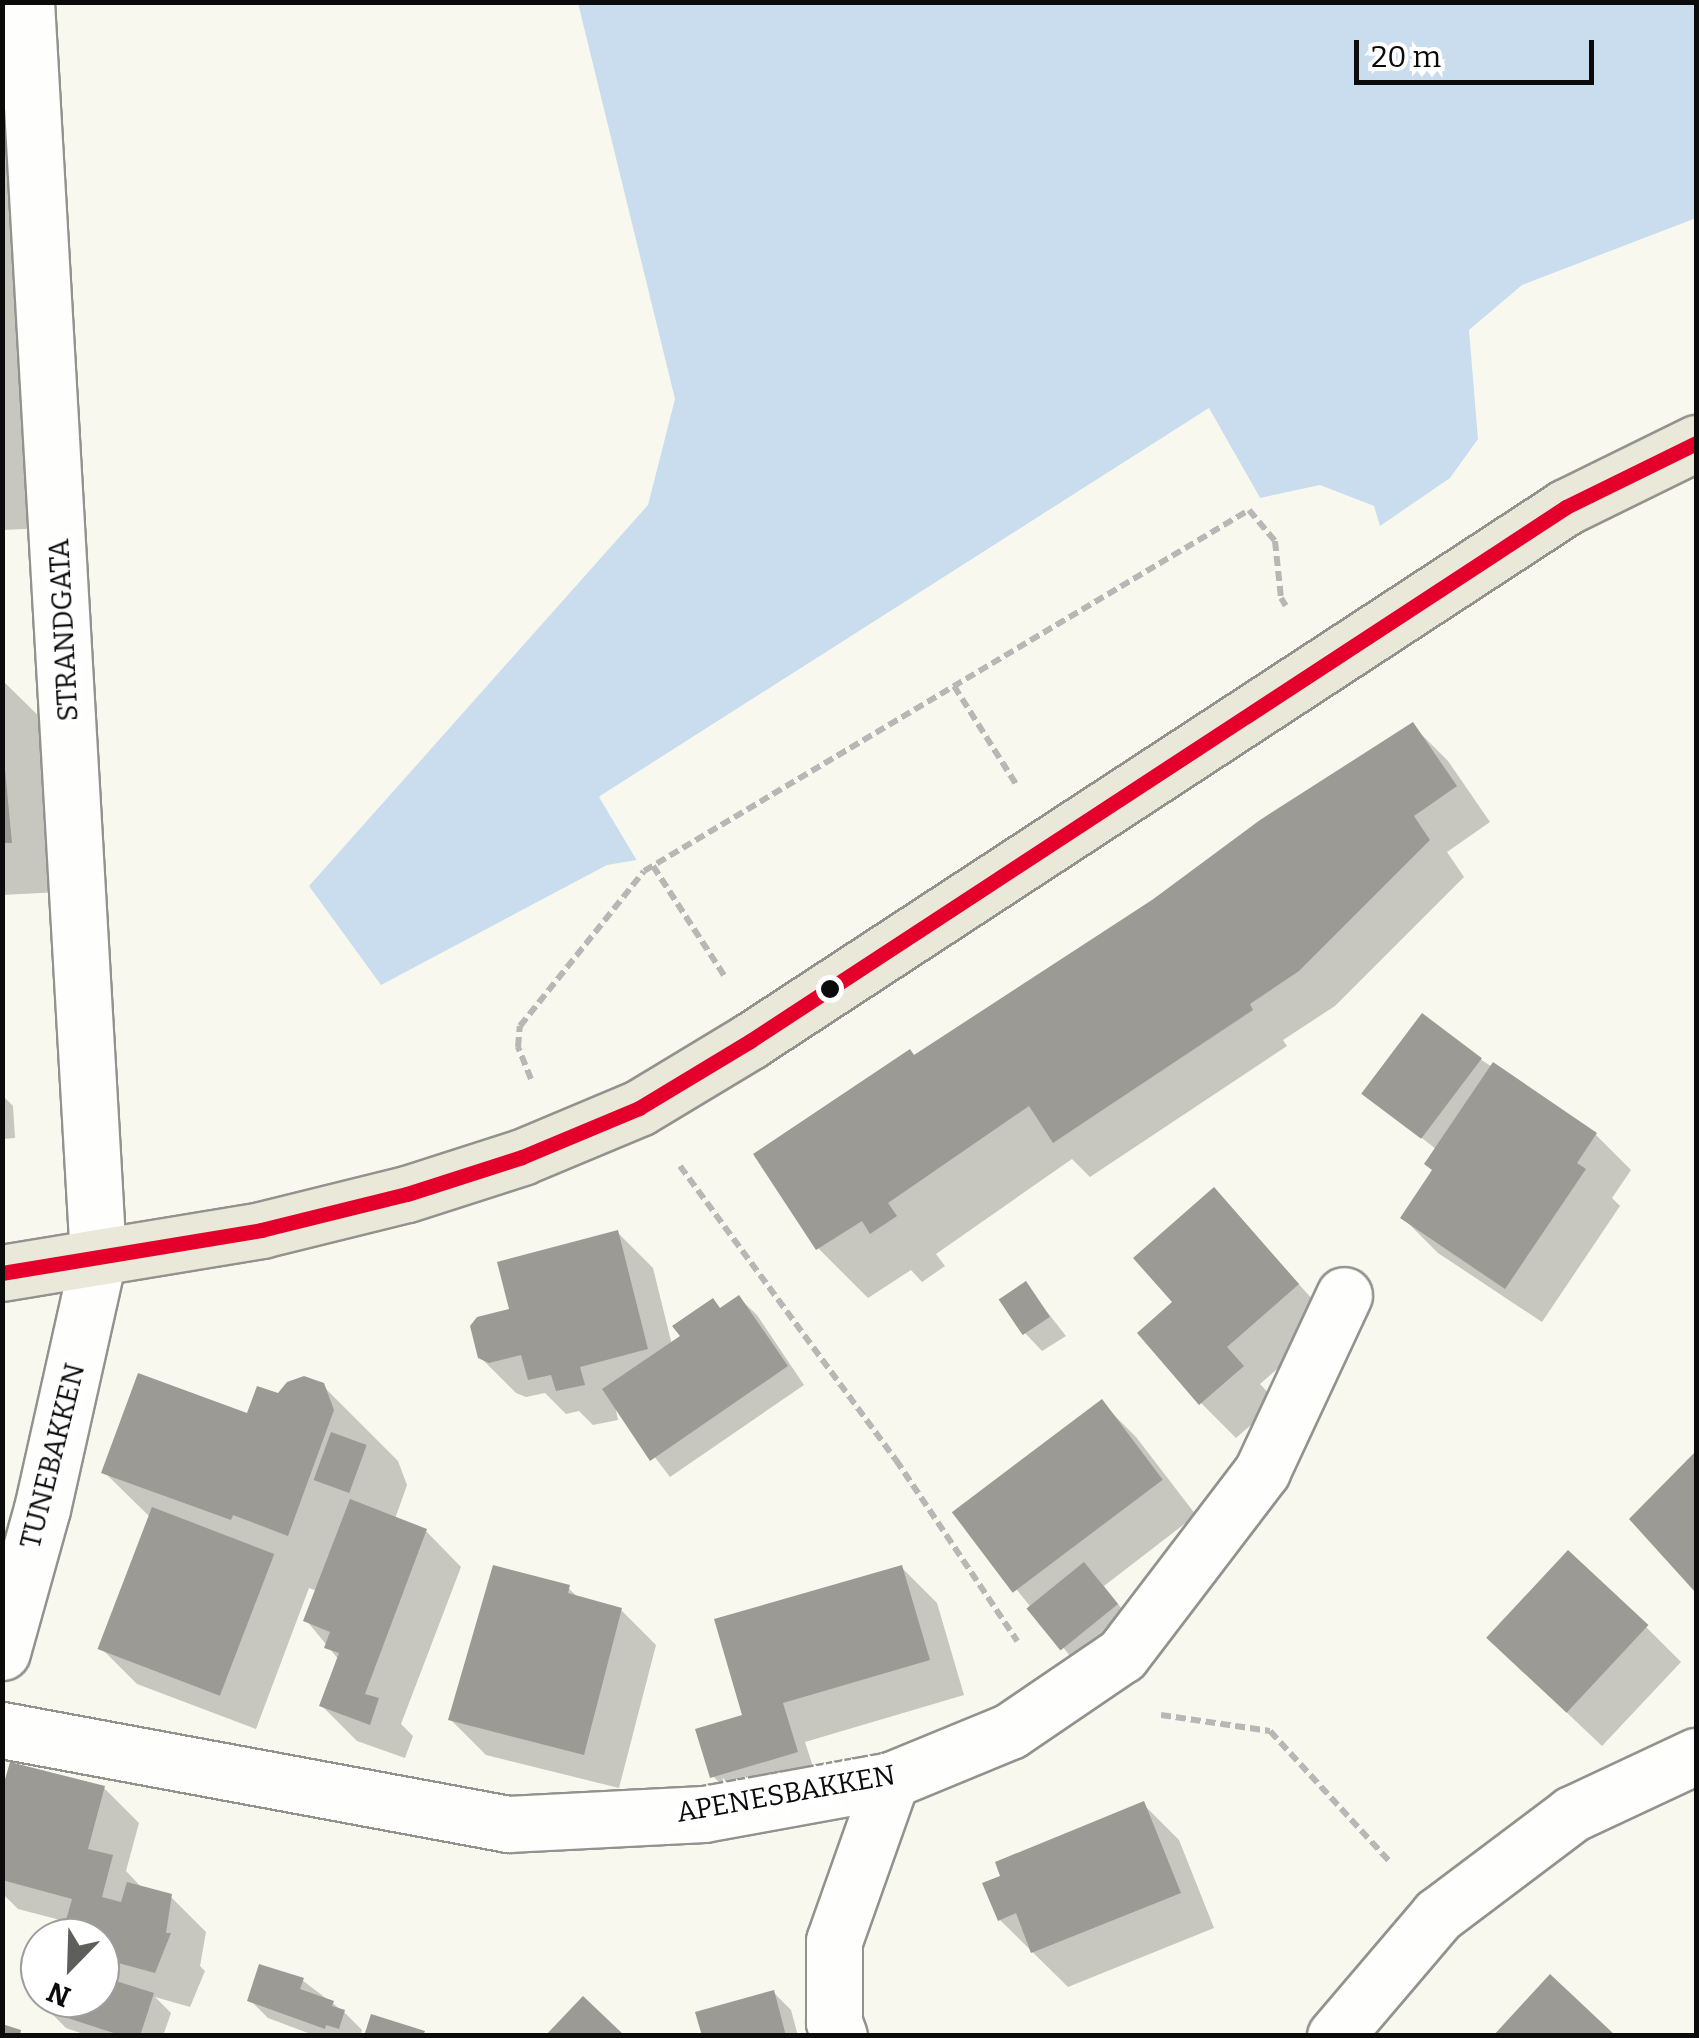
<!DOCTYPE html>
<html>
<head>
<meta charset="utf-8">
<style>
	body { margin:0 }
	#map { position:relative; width:1699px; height:2038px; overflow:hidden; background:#f9f8ef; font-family:Bitter,serif }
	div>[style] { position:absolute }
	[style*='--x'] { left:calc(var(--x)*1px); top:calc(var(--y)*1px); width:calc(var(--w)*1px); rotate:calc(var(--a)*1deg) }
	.water>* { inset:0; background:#c9ddef }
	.pier>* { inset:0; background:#f9f8ef }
	.shadow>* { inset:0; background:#0003 }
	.building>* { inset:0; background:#9c9a95; transform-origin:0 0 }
	.path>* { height:6px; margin-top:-3px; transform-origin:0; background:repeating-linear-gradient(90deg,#b7b7b5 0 10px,transparent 0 15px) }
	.roads { filter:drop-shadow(2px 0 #92928e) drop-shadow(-2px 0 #92928e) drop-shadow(0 2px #92928e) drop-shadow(0 -2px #92928e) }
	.minor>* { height:55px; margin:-27.5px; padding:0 27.5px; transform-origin:27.5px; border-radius:27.5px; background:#fefefd }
	.major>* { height:55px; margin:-27.5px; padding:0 27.5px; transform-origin:27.5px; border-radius:27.5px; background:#eae8d9 }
	.bus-1>* { height:15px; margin:-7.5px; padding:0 7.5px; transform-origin:7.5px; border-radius:7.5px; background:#e4002b }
	.dots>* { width:28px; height:28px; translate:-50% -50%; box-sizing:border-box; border:5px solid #fff; border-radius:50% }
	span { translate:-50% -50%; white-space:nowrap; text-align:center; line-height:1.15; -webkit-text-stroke:10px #fff; paint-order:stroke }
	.street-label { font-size:28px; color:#0b0b0b }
	.frame { position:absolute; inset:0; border:5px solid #0b0b0b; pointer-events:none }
	.north { position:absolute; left:20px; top:1918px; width:100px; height:100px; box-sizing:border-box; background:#fff; border:2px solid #9d9d9d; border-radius:50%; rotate:203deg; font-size:28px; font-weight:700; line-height:40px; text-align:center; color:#0b0b0b }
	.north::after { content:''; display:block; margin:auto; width:35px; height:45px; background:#5e5e5b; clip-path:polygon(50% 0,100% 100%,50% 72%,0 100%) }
	.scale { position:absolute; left:1354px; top:40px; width:240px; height:45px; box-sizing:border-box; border:5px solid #0b0b0b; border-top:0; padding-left:12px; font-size:30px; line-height:35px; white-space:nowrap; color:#0b0b0b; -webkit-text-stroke:8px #fff; paint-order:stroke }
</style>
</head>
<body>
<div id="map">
	<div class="water">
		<i style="clip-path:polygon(578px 3px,1696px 3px,1696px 218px,1522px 285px,1469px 330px,1478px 439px,1450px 478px,1380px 526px,1374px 506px,1320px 485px,1260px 498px,1208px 409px,600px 796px,637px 860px,607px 865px,381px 985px,309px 886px,648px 505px,675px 399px)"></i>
	</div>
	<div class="pier">
		<i style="clip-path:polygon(1209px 408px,1263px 503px,1256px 501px,1207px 415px,606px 798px,641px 858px,639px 864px,599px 797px)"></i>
	</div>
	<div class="shadow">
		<i style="clip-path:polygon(2px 2px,70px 527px,2px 530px)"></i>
		<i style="clip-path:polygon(2px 680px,51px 728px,60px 892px,2px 895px)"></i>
		<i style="clip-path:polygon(1413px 726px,1448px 761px,1490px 822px,1447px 852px,1464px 877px,1335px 1006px,1283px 1040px,1287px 1046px,1090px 1177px,1072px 1159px,936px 1254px,945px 1266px,922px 1282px,911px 1270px,868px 1298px,818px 1248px,915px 1058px)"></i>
		<i style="clip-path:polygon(1480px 1059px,1596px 1135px,1631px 1170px,1612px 1198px,1620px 1206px,1542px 1322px,1438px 1253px,1403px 1218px,1435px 1171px,1437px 1150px,1367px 1094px)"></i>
		<i style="clip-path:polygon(2px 1095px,13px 1106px,15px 1138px,2px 1139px)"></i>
		<i style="clip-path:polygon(1214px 1190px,1332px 1321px,1260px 1384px,1277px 1402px,1236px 1438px,1201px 1403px,1176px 1302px)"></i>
		<i style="clip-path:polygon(618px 1233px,653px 1268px,672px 1345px,739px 1298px,757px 1315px,804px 1385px,670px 1477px,615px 1405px,618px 1420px,593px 1425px,579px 1411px,566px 1414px,545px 1393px,526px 1397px,516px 1393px,480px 1357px,512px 1311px)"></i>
		<i style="clip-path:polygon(1025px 1284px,1066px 1336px,1042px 1351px,1025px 1333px)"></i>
		<i style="clip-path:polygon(323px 1386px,398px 1461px,407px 1485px,395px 1519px,426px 1531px,461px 1567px,401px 1724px,413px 1736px,405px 1758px,357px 1741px,321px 1705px,339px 1660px,306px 1620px,317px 1591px,309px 1588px,256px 1729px,137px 1684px,102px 1649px,151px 1518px,104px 1472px,248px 1416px,279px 1396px)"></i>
		<i style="clip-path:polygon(1101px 1402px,1136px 1437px,1196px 1515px,1104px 1586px,1133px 1623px,1078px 1666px,956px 1514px)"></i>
		<i style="clip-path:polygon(1696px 1454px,1696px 1587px,1632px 1519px)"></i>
		<i style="clip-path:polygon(901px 1567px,937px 1603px,964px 1695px,805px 1742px,814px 1770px,730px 1794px,713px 1776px,747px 1717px)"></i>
		<i style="clip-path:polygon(568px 1588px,580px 1599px,621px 1610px,656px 1645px,619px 1788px,486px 1755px,451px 1720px)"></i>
		<i style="clip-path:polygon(1646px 1627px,1681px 1662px,1602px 1746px,1525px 1673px)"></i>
		<i style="clip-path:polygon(104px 1788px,139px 1823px,126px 1871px,144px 1890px,170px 1896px,206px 1932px,200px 1966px,205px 1971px,190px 2007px,155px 1997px,171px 2013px,163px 2036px,89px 2036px,66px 2028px,49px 2011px,53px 1998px,100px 1998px,100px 1938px,64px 1938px,68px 1922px,18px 1909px,2px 1893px,2px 1800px)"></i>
		<i style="clip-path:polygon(1143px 1804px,1179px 1840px,1214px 1928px,1068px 1987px,1000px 1920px)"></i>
		<i style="clip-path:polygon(302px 1980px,344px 2012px,362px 2030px,360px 2036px,316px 2036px,268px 2018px,250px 2000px)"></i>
		<i style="clip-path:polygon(773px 1992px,791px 2010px,798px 2036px,704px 2036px)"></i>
	</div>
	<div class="building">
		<i style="clip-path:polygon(1413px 722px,1457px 786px,1414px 816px,1430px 840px,1299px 971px,1250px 1004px,1253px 1010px,1053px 1143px,1029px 1106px,888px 1203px,897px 1216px,870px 1234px,862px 1221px,816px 1250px,753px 1154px,910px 1049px,914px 1055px,1152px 900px,1260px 820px)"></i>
		<i style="clip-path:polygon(2px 738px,12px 843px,2px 843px)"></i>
		<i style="left:1422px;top:1013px;width:75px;height:101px;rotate:37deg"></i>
		<i style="clip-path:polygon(1493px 1062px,1597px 1133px,1577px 1163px,1586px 1169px,1505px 1289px,1400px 1218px,1432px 1170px,1424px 1164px)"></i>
		<i style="clip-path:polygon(1214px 1187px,1299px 1284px,1227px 1347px,1244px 1366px,1199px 1405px,1137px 1333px,1172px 1302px,1133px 1258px)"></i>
		<i style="clip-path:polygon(618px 1230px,648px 1349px,580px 1367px,585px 1385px,556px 1391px,551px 1375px,528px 1380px,521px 1355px,489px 1363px,478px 1358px,470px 1326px,477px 1317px,509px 1309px,497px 1262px)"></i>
		<i style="left:1026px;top:1281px;width:43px;height:33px;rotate:56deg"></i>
		<i style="clip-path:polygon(739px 1295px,788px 1366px,650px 1461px,602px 1389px,680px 1336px,672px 1326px,713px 1298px,720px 1308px)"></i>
		<i style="clip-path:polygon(138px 1373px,247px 1413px,257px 1386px,278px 1393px,287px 1382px,304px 1376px,324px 1383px,334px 1410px,288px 1536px,233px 1515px,231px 1520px,101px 1473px)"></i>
		<i style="left:1102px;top:1399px;width:101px;height:188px;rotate:53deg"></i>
		<i style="left:331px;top:1432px;width:38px;height:51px;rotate:20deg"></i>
		<i style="clip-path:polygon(1696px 1451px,1696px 1593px,1629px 1519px)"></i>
		<i style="clip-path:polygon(350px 1499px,427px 1529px,365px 1694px,379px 1698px,370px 1725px,319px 1706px,339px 1653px,324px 1648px,330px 1632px,303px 1621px)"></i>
		<i style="left:152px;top:1507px;width:131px;height:152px;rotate:21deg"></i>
		<i style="left:1568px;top:1550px;width:110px;height:120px;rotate:43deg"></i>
		<i style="left:1084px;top:1562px;width:54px;height:74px;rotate:51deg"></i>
		<i style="clip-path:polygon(493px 1565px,570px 1585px,568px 1593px,622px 1608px,584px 1755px,448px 1720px)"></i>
		<i style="clip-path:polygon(902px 1565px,930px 1660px,783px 1703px,798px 1752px,710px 1778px,695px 1729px,742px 1715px,714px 1619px)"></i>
		<i style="clip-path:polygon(10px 1762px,105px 1786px,88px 1849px,113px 1855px,102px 1897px,121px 1902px,127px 1882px,172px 1894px,166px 1933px,171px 1933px,155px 1973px,100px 1958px,100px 1938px,61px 1938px,72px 1899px,2px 1880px,2px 1790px)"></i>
		<i style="clip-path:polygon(1144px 1801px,1181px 1893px,1031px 1953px,1016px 1913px,998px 1921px,982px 1883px,1000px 1876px,995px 1862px)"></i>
		<i style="clip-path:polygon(259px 1964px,304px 1978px,300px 1989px,334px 2001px,332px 2006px,345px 2010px,339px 2029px,326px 2025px,325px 2029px,247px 2001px)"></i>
		<i style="clip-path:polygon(1550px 1974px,1616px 2036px,1493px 2036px)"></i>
		<i style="clip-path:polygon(100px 1976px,154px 1993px,140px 2036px,123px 2036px,46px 2011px,50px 1998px,100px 1998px)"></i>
		<i style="clip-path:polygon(774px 1990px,786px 2036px,702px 2036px,695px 2012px)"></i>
		<i style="clip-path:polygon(583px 1996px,625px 2036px,545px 2036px)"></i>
		<i style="clip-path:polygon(371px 2014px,425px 2031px,423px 2036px,364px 2036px)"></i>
		<i style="clip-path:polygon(2px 2024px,21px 2030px,20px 2036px,2px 2036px)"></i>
	</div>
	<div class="path">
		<i style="--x:954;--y:686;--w:116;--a:57.7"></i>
		<i style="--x:653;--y:866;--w:132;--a:57"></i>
		<i style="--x:531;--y:1079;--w:35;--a:-112"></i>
		<i style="--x:518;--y:1047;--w:21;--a:-85"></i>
		<i style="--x:520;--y:1026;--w:198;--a:-51.3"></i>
		<i style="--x:644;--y:871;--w:705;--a:-30.82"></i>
		<i style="--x:1249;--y:510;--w:40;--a:50"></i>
		<i style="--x:1275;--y:541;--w:57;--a:84"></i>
		<i style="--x:1281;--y:598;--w:9;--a:58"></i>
		<i style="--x:680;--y:1166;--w:365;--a:53.7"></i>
		<i style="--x:896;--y:1460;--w:218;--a:56.2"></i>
		<i style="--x:1161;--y:1715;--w:110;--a:8.4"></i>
		<i style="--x:1270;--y:1731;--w:178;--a:47.5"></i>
	</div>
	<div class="roads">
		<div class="minor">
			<i style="--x:2;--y:1652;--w:148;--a:-74.4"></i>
			<i style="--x:42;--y:1509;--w:257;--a:-77.4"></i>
			<i style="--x:98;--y:1258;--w:1258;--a:-93.28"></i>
			<i style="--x:2;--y:1730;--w:515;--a:10.52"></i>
			<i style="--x:508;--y:1824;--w:196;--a:-2.9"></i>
			<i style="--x:704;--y:1814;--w:190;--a:-10.3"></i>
			<i style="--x:891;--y:1780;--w:129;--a:-22.4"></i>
			<i style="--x:1010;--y:1731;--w:135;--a:-34.2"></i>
			<i style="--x:1122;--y:1655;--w:231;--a:-52.7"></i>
			<i style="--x:1262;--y:1471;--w:194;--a:-65"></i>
			<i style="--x:839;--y:2036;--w:15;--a:-110"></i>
			<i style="--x:834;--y:2022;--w:81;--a:-90"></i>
			<i style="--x:834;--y:1941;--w:171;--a:-70.5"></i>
			<i style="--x:1335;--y:2036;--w:159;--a:-49.6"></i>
			<i style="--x:1438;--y:1915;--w:168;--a:-37"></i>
			<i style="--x:1572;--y:1814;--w:137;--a:-25.1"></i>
		</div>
		<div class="major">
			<i style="--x:2;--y:1273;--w:263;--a:-9.4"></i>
			<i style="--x:261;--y:1230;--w:150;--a:-13.9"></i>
			<i style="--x:407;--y:1194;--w:121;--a:-17.8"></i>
			<i style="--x:522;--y:1157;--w:127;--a:-22.7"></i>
			<i style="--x:639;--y:1108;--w:130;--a:-31.1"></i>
			<i style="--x:750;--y:1041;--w:975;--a:-33.2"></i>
			<i style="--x:1566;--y:507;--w:145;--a:-26.2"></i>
		</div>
	</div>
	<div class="bus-1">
		<i style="--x:2;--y:1273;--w:263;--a:-9.4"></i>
		<i style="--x:261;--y:1230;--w:150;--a:-13.9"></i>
		<i style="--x:407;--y:1194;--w:121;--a:-17.8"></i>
		<i style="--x:522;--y:1157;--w:127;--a:-22.7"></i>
		<i style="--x:639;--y:1108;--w:130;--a:-31.1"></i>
		<i style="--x:750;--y:1041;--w:975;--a:-33.2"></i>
		<i style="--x:1566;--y:507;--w:145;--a:-26.2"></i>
	</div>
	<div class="dots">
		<i style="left:830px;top:989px;background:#0b0b0b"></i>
	</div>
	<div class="street-label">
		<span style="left:64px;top:630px;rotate:-93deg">STRANDGATA</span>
		<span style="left:53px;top:1456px;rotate:-76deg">TUNEBAKKEN</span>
		<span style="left:786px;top:1794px;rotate:-10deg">APENESBAKKEN</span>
	</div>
	<div class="frame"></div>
	<div class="north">N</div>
	<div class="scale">20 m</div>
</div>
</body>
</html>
